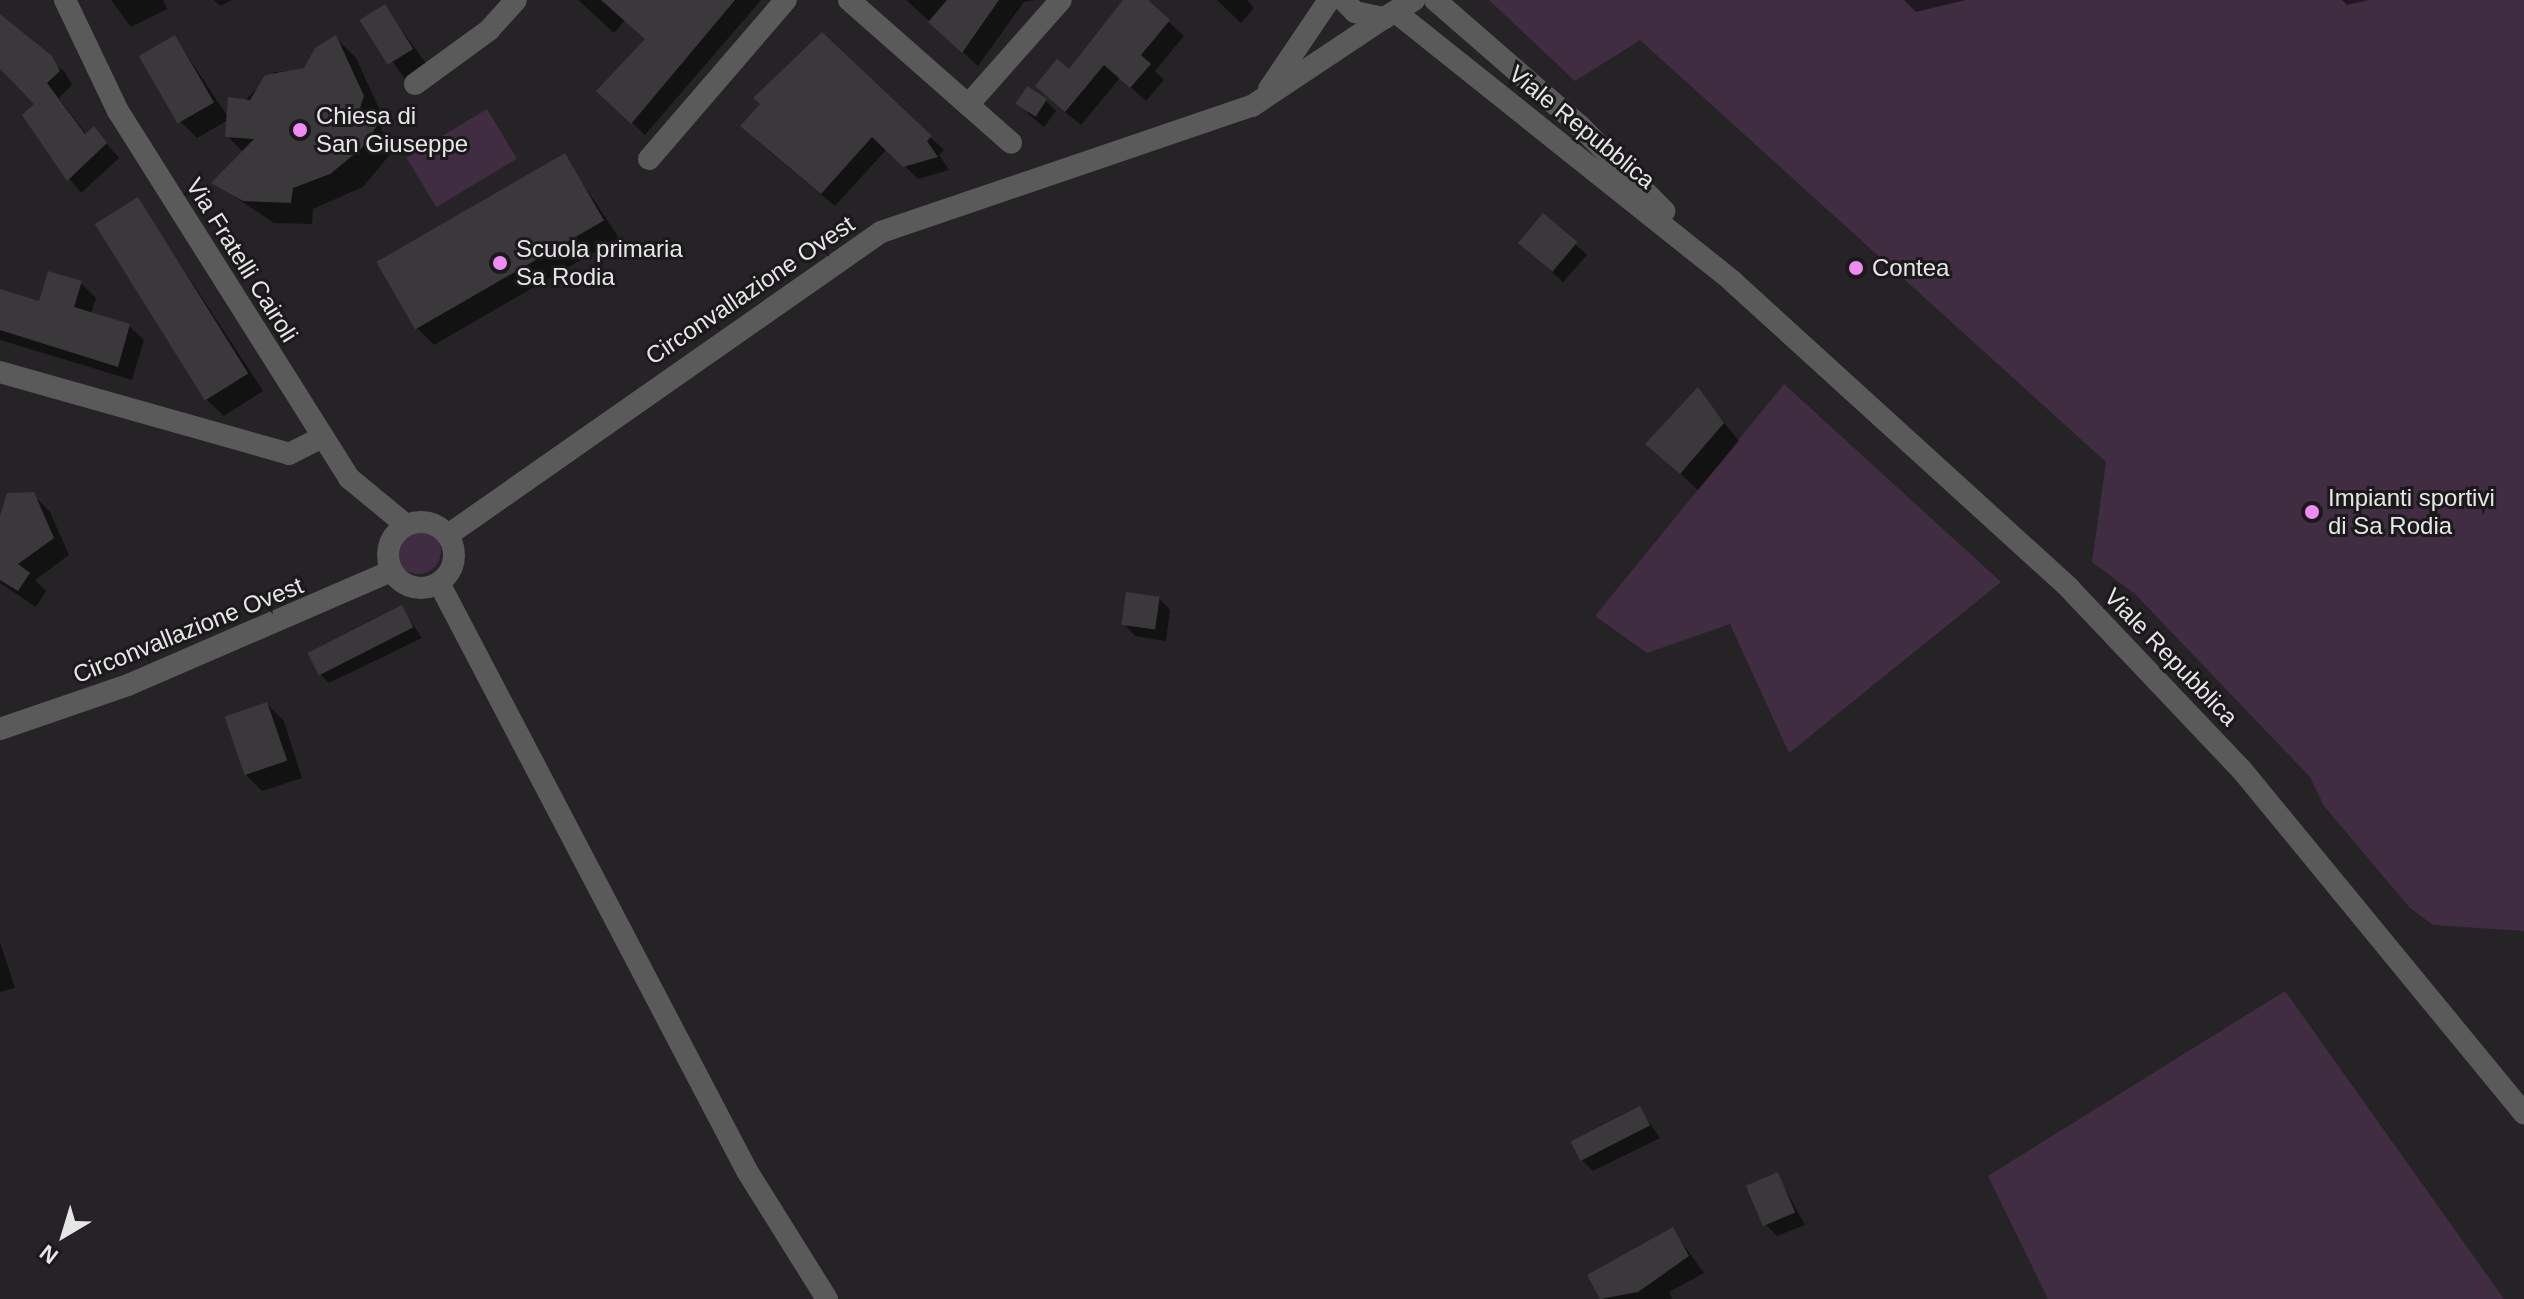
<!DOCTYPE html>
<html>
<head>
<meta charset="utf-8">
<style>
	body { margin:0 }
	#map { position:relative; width:2524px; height:1299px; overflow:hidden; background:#252325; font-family:Arial,sans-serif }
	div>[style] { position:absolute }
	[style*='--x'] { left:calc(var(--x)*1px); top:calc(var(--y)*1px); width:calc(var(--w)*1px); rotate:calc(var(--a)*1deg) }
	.green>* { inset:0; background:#412d42; transform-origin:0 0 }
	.round { border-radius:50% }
	.shadow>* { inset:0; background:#0007; transform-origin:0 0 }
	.building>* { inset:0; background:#3a383a; transform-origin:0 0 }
	.minor>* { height:22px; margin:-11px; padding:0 11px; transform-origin:11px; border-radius:11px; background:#5b5a5b }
	.tertiary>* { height:22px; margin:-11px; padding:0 11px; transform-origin:11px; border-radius:11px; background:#5b5a5b }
	.tertiary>.ring { margin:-11px; padding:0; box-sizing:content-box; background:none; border:22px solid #5b5a5b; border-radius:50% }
	.dots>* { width:22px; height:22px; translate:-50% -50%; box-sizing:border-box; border:4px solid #1b191b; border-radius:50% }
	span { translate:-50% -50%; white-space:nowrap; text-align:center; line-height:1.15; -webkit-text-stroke:6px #1b191b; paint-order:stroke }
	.poi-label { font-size:24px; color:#e7e6e7 }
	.left { translate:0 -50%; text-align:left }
	.street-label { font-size:24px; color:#e7e6e7 }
	.north { position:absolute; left:24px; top:1195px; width:80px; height:80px; -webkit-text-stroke:6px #1b191b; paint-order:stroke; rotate:218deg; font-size:22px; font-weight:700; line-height:32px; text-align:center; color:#e7e6e7 }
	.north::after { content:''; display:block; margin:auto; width:28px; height:36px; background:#e7e6e7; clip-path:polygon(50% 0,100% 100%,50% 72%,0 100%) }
</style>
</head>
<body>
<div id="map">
	<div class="green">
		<i style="clip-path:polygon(1489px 0,2524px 0,2524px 931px,2433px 925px,2410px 908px,2324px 806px,2310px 777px,2135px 594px,2092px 562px,2106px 462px,1640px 40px,1575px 81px)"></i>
		<i style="left:487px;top:109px;width:58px;height:94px;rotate:59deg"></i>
		<i style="clip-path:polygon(1784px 384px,2001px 582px,1789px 753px,1730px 624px,1647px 653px,1595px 616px)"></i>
		<i class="round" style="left:395px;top:528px;width:46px;height:46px"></i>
		<i style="clip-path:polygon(2285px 991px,2504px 1299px,2048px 1299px,1988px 1176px)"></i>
	</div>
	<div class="shadow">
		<i style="clip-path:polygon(111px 0,163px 0,167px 9px,131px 27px)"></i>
		<i style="clip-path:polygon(214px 0,232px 0,220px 6px)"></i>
		<i style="clip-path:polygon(578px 0,761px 0,645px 135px,599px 91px,647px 40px,625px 20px,614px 33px)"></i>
		<i style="clip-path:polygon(906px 0,1035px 0,1024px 2px,978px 66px)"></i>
		<i style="clip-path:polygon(1127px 0,1145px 0,1184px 36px,1155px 71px,1164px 80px,1146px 101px,1120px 78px,1081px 125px,1052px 101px)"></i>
		<i style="clip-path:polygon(1217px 0,1247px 0,1254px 8px,1241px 23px)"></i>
		<i style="clip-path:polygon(1904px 0,1966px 0,1916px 12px)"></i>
		<i style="clip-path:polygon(2342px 0,2369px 0,2347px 5px)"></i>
		<i style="left:385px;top:7px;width:74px;height:26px;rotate:54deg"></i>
		<i style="clip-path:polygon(0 22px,65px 72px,72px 85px,59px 98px,87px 135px,94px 129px,119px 158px,81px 193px,45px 149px,51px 145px,37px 104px,0 66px)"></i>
		<i style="clip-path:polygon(822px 35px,944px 150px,939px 155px,949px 170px,918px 179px,887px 149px,835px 206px,756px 140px)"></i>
		<i style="clip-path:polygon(175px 37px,228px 117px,274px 72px,306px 70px,335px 37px,356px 58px,384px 119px,381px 130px,397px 146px,363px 187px,313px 209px,312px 224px,274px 223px,214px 183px,244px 153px,227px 136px,228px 120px,197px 138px,180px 121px)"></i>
		<i style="clip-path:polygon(1046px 101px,1056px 111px,1044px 127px,1027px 113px)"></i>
		<i style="clip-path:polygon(564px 155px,619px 238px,434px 345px,417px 328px)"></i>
		<i style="clip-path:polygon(138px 199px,263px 391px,224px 416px,207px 400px)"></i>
		<i style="clip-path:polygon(1543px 215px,1587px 255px,1563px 282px,1531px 253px)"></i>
		<i style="clip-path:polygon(81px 283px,96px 298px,91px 314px,129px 326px,144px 340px,132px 380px,0 340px,0 292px,40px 303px)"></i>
		<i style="clip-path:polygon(1698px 390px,1739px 441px,1698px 490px,1648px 444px)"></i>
		<i style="clip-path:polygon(33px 494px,50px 512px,69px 555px,35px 580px,46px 591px,36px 607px,0 583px,0 519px)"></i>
		<i style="clip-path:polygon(1159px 598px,1170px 610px,1166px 641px,1135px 636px,1124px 624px)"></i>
		<i style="clip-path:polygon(402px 608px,422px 638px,329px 683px,318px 672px)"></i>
		<i style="clip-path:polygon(267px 704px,284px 721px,302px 778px,262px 791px,245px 774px)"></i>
		<i style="clip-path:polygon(0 942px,15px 988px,0 992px)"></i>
		<i style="clip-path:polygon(1639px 1108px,1660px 1138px,1593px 1171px,1582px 1160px)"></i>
		<i style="clip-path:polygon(1777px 1174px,1805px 1225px,1777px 1236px,1766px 1225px)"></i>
		<i style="clip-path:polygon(1672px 1229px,1704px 1273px,1669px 1292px,1672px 1299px,1603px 1299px,1590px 1276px)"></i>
	</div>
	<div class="building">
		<i style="clip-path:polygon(601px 0,735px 0,631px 124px,596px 91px,645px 39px)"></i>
		<i style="clip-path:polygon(947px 0,999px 0,962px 53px,928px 22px)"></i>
		<i style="clip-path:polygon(1123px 0,1148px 0,1170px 20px,1141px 55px,1151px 64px,1130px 88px,1104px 65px,1065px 112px,1035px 86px,1057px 59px,1069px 69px)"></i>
		<i style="left:385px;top:4px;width:53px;height:30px;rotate:58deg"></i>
		<i style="clip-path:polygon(0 14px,52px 56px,60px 71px,47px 83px,85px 134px,94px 126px,107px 143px,67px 181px,22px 115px,34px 104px,0 69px)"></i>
		<i style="clip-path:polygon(822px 32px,932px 136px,927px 141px,938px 157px,903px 167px,872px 137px,821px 194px,740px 126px,760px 104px,753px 98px)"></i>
		<i style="left:175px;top:35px;width:78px;height:42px;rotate:60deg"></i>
		<i style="clip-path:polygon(336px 35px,364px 96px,358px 114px,378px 124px,362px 148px,330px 174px,293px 188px,291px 203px,243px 201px,211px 183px,254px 139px,225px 137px,228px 97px,250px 100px,265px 75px,304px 68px,315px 48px)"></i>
		<i style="left:1027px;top:86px;width:24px;height:21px;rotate:33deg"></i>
		<i style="left:565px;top:153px;width:78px;height:218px;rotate:60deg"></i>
		<i style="left:138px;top:197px;width:208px;height:51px;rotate:58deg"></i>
		<i style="left:1543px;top:213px;width:45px;height:39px;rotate:40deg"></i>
		<i style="clip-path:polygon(48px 271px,82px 281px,74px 307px,130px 324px,118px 367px,0 330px,0 289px,39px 301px)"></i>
		<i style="clip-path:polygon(1698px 387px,1724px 423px,1680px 474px,1645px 444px)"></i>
		<i style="clip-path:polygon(34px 492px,54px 538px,18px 564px,30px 573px,18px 591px,0 580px,0 516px,7px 493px)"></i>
		<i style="left:1126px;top:592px;width:34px;height:33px;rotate:8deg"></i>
		<i style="left:402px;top:605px;width:25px;height:106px;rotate:63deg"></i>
		<i style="left:267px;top:702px;width:62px;height:45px;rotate:71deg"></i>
		<i style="left:1640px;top:1106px;width:22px;height:78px;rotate:63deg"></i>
		<i style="left:1778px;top:1172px;width:44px;height:35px;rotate:67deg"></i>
		<i style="clip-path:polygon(1673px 1227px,1689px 1256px,1638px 1292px,1600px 1299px,1587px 1275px)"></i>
	</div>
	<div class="minor">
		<i style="--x:65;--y:0;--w:123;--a:64.5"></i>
		<i style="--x:118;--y:111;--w:434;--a:57.8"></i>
		<i style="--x:349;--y:478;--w:74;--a:39.5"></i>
		<i style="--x:849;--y:0;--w:216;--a:41.4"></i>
		<i style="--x:415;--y:84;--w:92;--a:-36.1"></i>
		<i style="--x:489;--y:30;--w:40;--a:-48"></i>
		<i style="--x:968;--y:105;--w:140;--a:-48.5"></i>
		<i style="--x:649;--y:159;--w:210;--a:-49.3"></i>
		<i style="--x:0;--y:372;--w:300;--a:15.8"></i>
		<i style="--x:289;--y:454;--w:38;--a:-27"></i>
		<i style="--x:439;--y:583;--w:664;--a:62.35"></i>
		<i style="--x:747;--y:1171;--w:151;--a:58"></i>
	</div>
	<div class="tertiary">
		<i style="--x:1343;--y:0;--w:17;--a:45"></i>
		<i style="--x:1355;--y:12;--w:30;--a:12"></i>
		<i style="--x:1384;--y:18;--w:35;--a:-31"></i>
		<i style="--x:1435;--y:0;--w:192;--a:41"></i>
		<i style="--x:1580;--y:126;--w:120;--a:45.3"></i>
		<i style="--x:1398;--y:14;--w:428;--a:38.6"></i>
		<i style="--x:1732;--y:281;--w:456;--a:42.3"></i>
		<i style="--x:2069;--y:588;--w:250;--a:46.5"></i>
		<i style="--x:2241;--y:769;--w:446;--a:50.6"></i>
		<i style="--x:1269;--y:89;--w:107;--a:-56"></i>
		<i class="ring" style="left:388px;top:522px;width:44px;height:44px"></i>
		<i style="--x:448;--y:535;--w:528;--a:-34.98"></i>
		<i style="--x:881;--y:232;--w:392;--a:-18.8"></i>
		<i style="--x:1252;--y:106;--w:159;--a:-33.7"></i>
		<i style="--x:0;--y:729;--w:135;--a:-19"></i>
		<i style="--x:128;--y:685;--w:287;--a:-23.4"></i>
	</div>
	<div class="dots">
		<i style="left:300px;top:130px;background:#f08bf5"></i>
		<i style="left:500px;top:263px;background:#f08bf5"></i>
		<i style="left:1856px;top:268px;background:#f08bf5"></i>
		<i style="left:2312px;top:512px;background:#f08bf5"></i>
	</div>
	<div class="poi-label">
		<span class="left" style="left:316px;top:130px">Chiesa di<br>San Giuseppe</span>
		<span class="left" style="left:516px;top:263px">Scuola primaria<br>Sa Rodia</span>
		<span class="left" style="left:1872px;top:268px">Contea</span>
		<span class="left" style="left:2328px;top:512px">Impianti sportivi<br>di Sa Rodia</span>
	</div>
	<div class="street-label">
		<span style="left:1582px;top:127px;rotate:39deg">Viale Repubblica</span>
		<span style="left:242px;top:260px;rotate:58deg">Via Fratelli Cairoli</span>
		<span style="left:750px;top:290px;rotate:-34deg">Circonvallazione Ovest</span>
		<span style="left:188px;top:630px;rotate:-22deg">Circonvallazione Ovest</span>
		<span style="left:2171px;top:657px;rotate:46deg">Viale Repubblica</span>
	</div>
	<div class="north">N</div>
</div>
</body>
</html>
